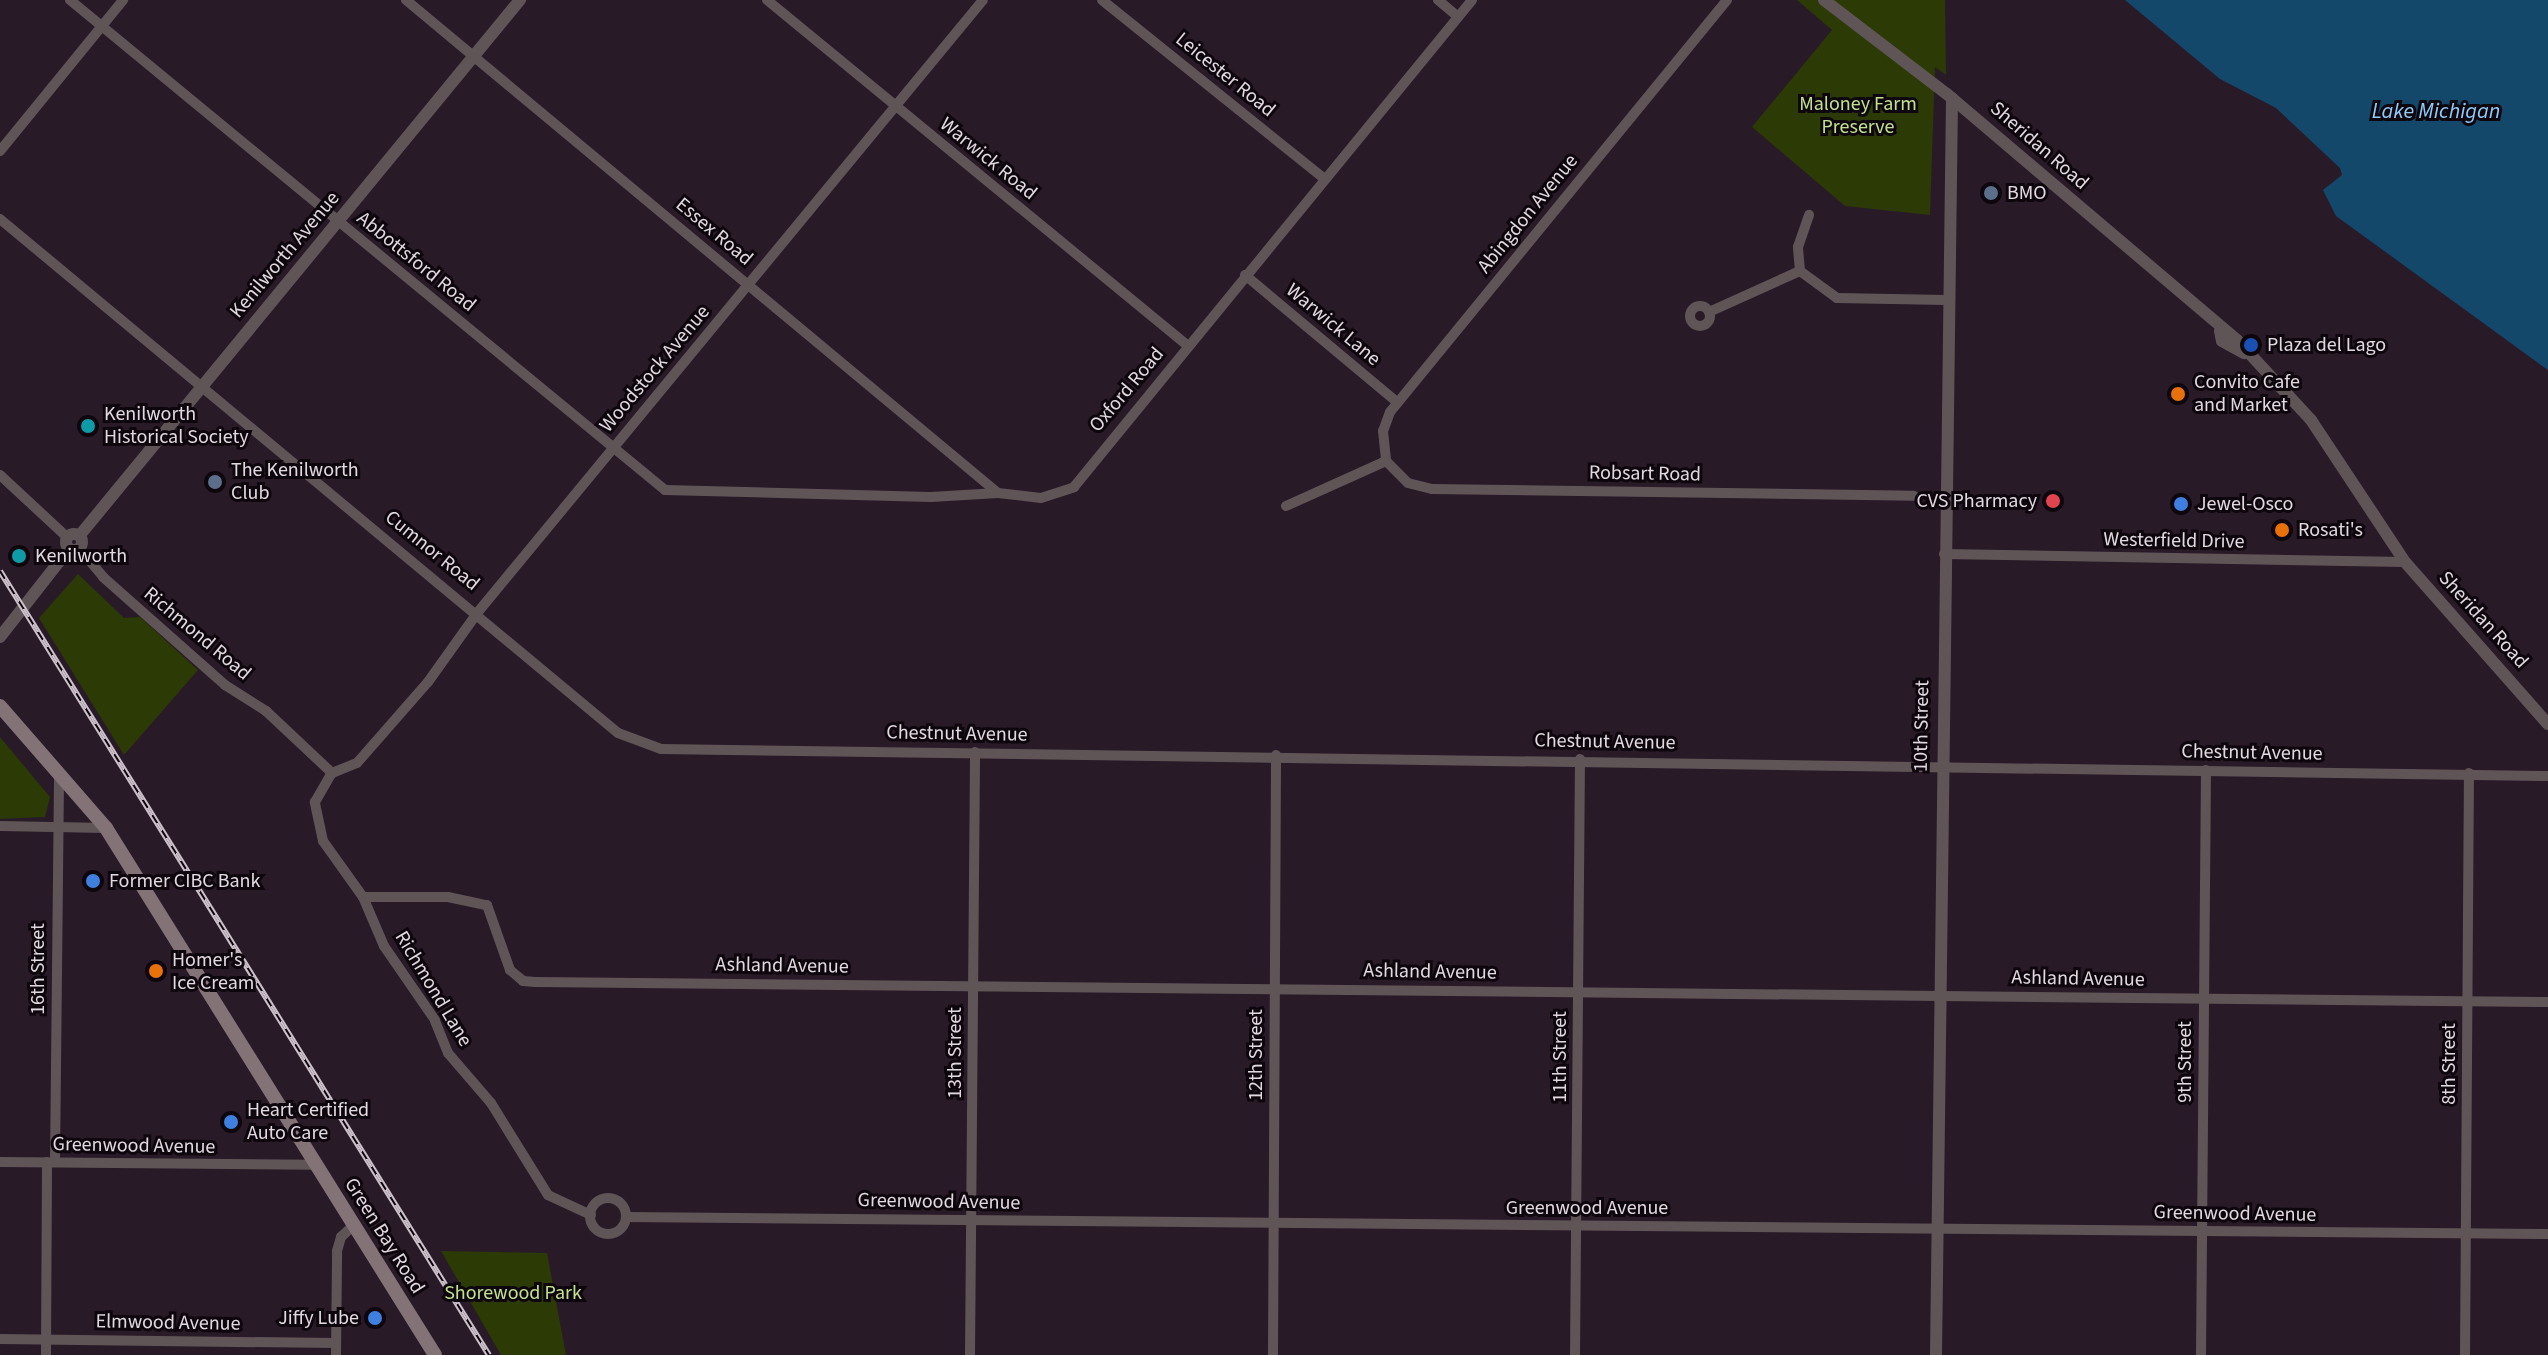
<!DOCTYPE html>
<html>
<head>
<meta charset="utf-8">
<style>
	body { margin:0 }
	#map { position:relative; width:2548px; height:1355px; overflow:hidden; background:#291a28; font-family:"Source Sans 3",sans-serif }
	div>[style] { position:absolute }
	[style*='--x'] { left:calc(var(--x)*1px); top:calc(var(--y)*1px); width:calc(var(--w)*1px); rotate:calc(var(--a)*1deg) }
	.green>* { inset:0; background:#2c3a05 }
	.water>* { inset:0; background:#14486b }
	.minor>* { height:10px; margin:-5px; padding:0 5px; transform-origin:5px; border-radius:5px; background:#5f5557 }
	.minor>.ring { margin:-5px; padding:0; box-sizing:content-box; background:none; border:10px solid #5f5557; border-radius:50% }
	.tertiary>* { height:12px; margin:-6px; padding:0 6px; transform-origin:6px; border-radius:6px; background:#5f5557 }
	.tertiary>.ring { margin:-6px; padding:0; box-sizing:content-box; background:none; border:12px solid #5f5557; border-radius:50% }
	.secondary>* { height:14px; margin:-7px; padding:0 7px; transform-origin:7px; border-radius:7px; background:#837276 }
	.rail>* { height:6px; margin-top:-3px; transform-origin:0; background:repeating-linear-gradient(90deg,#0d070d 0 9px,#cdc2cc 0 18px); box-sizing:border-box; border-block:2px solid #cdc2cc }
	.dots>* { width:22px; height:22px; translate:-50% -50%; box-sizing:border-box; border:4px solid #0d070d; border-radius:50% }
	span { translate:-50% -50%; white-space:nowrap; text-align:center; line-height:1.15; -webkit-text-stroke:6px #0d070d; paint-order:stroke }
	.street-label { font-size:20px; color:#e2d8e1 }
	.park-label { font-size:20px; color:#c2e08e }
	.poi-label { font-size:20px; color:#e2d8e1 }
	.left { translate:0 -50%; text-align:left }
	.right { translate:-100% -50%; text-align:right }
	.water-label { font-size:22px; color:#90caf8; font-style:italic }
</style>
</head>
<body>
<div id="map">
	<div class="green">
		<i style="clip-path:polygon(1797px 0,1945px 0,1946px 75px,1935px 67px,1930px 215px,1845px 206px,1752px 127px,1832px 30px)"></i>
		<i style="clip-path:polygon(78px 574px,124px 618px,140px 617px,198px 670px,124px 755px,39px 618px)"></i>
		<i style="clip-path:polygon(0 737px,50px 797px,45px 817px,0 819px)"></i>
		<i style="clip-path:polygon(441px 1251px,547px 1253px,566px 1355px,501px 1355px)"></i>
	</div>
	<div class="water">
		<i style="clip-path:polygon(2125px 0,2548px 0,2548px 370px,2336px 216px,2323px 190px,2342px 175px,2340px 168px,2276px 108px,2220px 79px)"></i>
	</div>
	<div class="minor">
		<i style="--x:70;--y:0;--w:771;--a:39.47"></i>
		<i style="--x:665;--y:490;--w:266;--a:1.5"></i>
		<i style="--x:931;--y:497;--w:67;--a:-3.4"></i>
		<i style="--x:998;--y:493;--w:43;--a:6.6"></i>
		<i style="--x:1041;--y:498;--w:35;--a:-18"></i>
		<i style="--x:1074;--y:487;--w:629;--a:-50.74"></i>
		<i style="--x:406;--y:0;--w:770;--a:39.79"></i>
		<i style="--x:767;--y:0;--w:544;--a:39.4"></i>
		<i style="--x:1102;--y:0;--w:286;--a:38.8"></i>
		<i style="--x:1438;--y:0;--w:26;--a:40"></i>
		<i style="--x:1727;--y:0;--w:532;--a:129.28"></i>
		<i style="--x:1390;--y:412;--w:20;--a:110"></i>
		<i style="--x:1383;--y:431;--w:30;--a:84"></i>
		<i style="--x:1386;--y:461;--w:31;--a:45"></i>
		<i style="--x:1408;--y:483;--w:25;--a:14"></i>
		<i style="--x:1432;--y:489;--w:482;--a:0.8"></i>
		<i style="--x:0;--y:151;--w:195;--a:-50.8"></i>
		<i style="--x:0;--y:219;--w:804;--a:39.75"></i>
		<i style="--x:618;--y:733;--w:46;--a:20.4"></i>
		<i style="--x:661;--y:749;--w:1887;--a:0.82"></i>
		<i style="--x:1800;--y:271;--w:24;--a:-95"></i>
		<i style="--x:1798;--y:247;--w:34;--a:-71"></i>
		<i style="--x:1245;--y:275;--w:198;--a:39.9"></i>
		<i class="ring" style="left:1690px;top:306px;width:10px;height:10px"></i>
		<i style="--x:1709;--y:312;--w:100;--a:-24.3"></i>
		<i style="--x:1800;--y:271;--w:46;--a:36.1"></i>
		<i style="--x:1837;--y:298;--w:109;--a:1.1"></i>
		<i style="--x:0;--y:475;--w:91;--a:42.8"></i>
		<i style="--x:1286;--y:506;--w:110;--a:-24.2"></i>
		<i style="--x:79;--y:548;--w:38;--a:50"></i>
		<i style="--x:103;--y:577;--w:163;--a:41.5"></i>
		<i style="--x:225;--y:685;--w:49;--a:32.4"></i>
		<i style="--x:266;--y:711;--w:91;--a:43.2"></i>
		<i style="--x:1944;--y:554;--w:461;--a:1"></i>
		<i style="--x:0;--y:826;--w:106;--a:1.1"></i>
		<i style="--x:363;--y:897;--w:85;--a:0"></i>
		<i style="--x:448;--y:897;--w:40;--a:12"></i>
		<i style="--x:487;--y:905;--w:69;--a:70.5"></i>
		<i style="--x:510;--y:970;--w:17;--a:40"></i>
		<i style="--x:523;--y:981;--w:12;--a:5"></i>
		<i style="--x:535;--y:982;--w:2013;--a:0.57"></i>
		<i style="--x:0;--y:1162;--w:316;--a:0.5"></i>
		<i style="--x:55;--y:1162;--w:387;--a:-89.4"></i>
		<i class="ring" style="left:590px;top:1198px;width:26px;height:26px"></i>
		<i style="--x:591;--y:1215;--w:47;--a:-155.1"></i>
		<i style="--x:548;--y:1195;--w:108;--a:-121.8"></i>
		<i style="--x:491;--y:1103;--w:66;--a:-130.7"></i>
		<i style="--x:448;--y:1053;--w:35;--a:-112"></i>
		<i style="--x:435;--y:1020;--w:90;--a:-124.6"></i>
		<i style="--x:384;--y:946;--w:53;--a:-113.2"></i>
		<i style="--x:363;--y:897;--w:69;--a:-125.5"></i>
		<i style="--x:323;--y:841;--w:40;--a:-102"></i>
		<i style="--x:315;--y:802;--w:34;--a:-60"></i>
		<i style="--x:332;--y:773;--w:27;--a:-22"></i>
		<i style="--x:357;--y:763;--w:108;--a:-48.8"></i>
		<i style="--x:428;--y:682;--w:86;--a:-54.5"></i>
		<i style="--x:478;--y:612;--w:793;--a:-50.47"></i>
		<i style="--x:626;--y:1217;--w:1922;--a:0.51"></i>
		<i style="--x:0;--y:1339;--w:336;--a:0.7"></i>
		<i style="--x:46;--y:1355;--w:193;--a:-89.7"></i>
		<i style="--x:336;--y:1355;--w:104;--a:-89.4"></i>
		<i style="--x:337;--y:1251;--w:15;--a:-74"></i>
		<i style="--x:341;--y:1237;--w:18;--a:-43"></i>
		<i style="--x:970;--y:1355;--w:603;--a:-89.52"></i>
		<i style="--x:1273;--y:1355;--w:600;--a:-89.71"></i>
		<i style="--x:1575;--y:1355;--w:596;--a:-89.52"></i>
		<i style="--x:2201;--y:1355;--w:585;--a:-89.51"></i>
		<i style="--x:2465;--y:1355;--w:582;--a:-89.61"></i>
	</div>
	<div class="tertiary">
		<i style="--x:1824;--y:0;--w:155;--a:37.4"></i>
		<i style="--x:1947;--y:94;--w:380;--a:40.3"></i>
		<i style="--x:2237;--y:340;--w:109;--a:47.2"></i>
		<i style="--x:2311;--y:420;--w:170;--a:56.5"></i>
		<i style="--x:2405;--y:562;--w:216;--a:48.6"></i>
		<i style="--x:2220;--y:331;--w:10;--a:79"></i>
		<i style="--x:2222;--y:341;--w:25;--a:29"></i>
		<i class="ring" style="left:66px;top:534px;width:4px;height:4px"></i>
		<i style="--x:80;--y:535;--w:693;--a:-50.57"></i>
		<i style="--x:0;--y:637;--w:112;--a:-51.9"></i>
		<i style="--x:1936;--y:1355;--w:1257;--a:-89.27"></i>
	</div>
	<div class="secondary">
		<i style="--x:0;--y:706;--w:162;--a:49"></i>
		<i style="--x:106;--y:828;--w:621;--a:58.02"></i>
	</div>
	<div class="rail">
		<i style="--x:0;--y:571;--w:924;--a:58.05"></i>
	</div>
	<div class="dots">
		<i style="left:1991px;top:193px;background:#5c6f8a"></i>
		<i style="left:2251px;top:345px;background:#1a4fb4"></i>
		<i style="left:2178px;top:394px;background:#e8710a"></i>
		<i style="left:88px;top:426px;background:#0f9aa8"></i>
		<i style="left:215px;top:482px;background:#5c6f8a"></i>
		<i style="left:2053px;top:501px;background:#e0444e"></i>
		<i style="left:2181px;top:504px;background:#3f7fe0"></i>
		<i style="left:2282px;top:530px;background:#e8710a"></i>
		<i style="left:19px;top:556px;background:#0f9aa8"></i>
		<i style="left:93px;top:881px;background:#3f7fe0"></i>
		<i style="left:156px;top:971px;background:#e8710a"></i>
		<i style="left:231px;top:1122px;background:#3f7fe0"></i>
		<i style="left:375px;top:1318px;background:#3f7fe0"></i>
	</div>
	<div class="street-label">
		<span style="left:1225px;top:75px;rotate:39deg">Leicester Road</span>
		<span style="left:2039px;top:146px;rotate:41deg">Sheridan Road</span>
		<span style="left:988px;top:159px;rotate:39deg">Warwick Road</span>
		<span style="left:1528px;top:214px;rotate:-51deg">Abingdon Avenue</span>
		<span style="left:714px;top:232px;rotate:40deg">Essex Road</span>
		<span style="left:285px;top:255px;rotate:-50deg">Kenilworth Avenue</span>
		<span style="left:416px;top:262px;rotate:39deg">Abbottsford Road</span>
		<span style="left:1333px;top:325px;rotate:40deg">Warwick Lane</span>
		<span style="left:655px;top:369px;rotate:-50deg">Woodstock Avenue</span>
		<span style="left:1127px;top:390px;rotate:-50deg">Oxford Road</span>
		<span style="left:1645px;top:474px;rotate:1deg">Robsart Road</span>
		<span style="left:2174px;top:541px;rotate:1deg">Westerfield Drive</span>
		<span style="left:432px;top:551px;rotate:39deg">Cumnor Road</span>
		<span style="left:2483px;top:620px;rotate:48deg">Sheridan Road</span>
		<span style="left:197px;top:634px;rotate:40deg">Richmond Road</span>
		<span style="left:1922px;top:726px;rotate:-89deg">10th Street</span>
		<span style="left:957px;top:734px;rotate:1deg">Chestnut Avenue</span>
		<span style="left:1605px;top:742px;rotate:1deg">Chestnut Avenue</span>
		<span style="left:2252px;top:753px;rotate:1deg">Chestnut Avenue</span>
		<span style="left:782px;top:966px;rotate:1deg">Ashland Avenue</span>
		<span style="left:38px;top:969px;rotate:-90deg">16th Street</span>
		<span style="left:1430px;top:972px;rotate:1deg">Ashland Avenue</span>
		<span style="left:2078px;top:979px;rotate:1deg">Ashland Avenue</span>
		<span style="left:433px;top:989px;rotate:59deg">Richmond Lane</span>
		<span style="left:955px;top:1053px;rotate:-90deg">13th Street</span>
		<span style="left:1256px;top:1055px;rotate:-90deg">12th Street</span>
		<span style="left:1560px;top:1057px;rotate:-90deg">11th Street</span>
		<span style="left:2185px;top:1062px;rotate:-90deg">9th Street</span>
		<span style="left:2449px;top:1064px;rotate:-90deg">8th Street</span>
		<span style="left:134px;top:1146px;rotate:1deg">Greenwood Avenue</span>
		<span style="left:939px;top:1202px;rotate:1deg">Greenwood Avenue</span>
		<span style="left:1587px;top:1208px">Greenwood Avenue</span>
		<span style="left:2235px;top:1214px;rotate:1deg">Greenwood Avenue</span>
		<span style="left:384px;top:1236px;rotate:58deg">Green Bay Road</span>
		<span style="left:168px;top:1323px;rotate:1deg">Elmwood Avenue</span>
	</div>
	<div class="park-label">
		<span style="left:1858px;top:116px">Maloney Farm<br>Preserve</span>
		<span style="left:513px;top:1293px">Shorewood Park</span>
	</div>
	<div class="poi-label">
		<span class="left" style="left:2007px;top:193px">BMO</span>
		<span class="left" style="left:2267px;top:345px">Plaza del Lago</span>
		<span class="left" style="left:2194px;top:394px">Convito Cafe<br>and Market</span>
		<span class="left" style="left:104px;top:426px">Kenilworth<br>Historical Society</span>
		<span class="left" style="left:231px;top:482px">The Kenilworth<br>Club</span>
		<span class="right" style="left:2037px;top:501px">CVS Pharmacy</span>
		<span class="left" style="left:2197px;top:504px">Jewel-Osco</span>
		<span class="left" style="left:2298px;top:530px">Rosati's</span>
		<span class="left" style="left:35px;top:556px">Kenilworth</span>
		<span class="left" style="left:109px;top:881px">Former CIBC Bank</span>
		<span class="left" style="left:172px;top:972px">Homer's<br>Ice Cream</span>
		<span class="left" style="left:247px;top:1122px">Heart Certified<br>Auto Care</span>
		<span class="right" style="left:359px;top:1318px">Jiffy Lube</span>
	</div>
	<div class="water-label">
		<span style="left:2436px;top:112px">Lake Michigan</span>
	</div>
</div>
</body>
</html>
